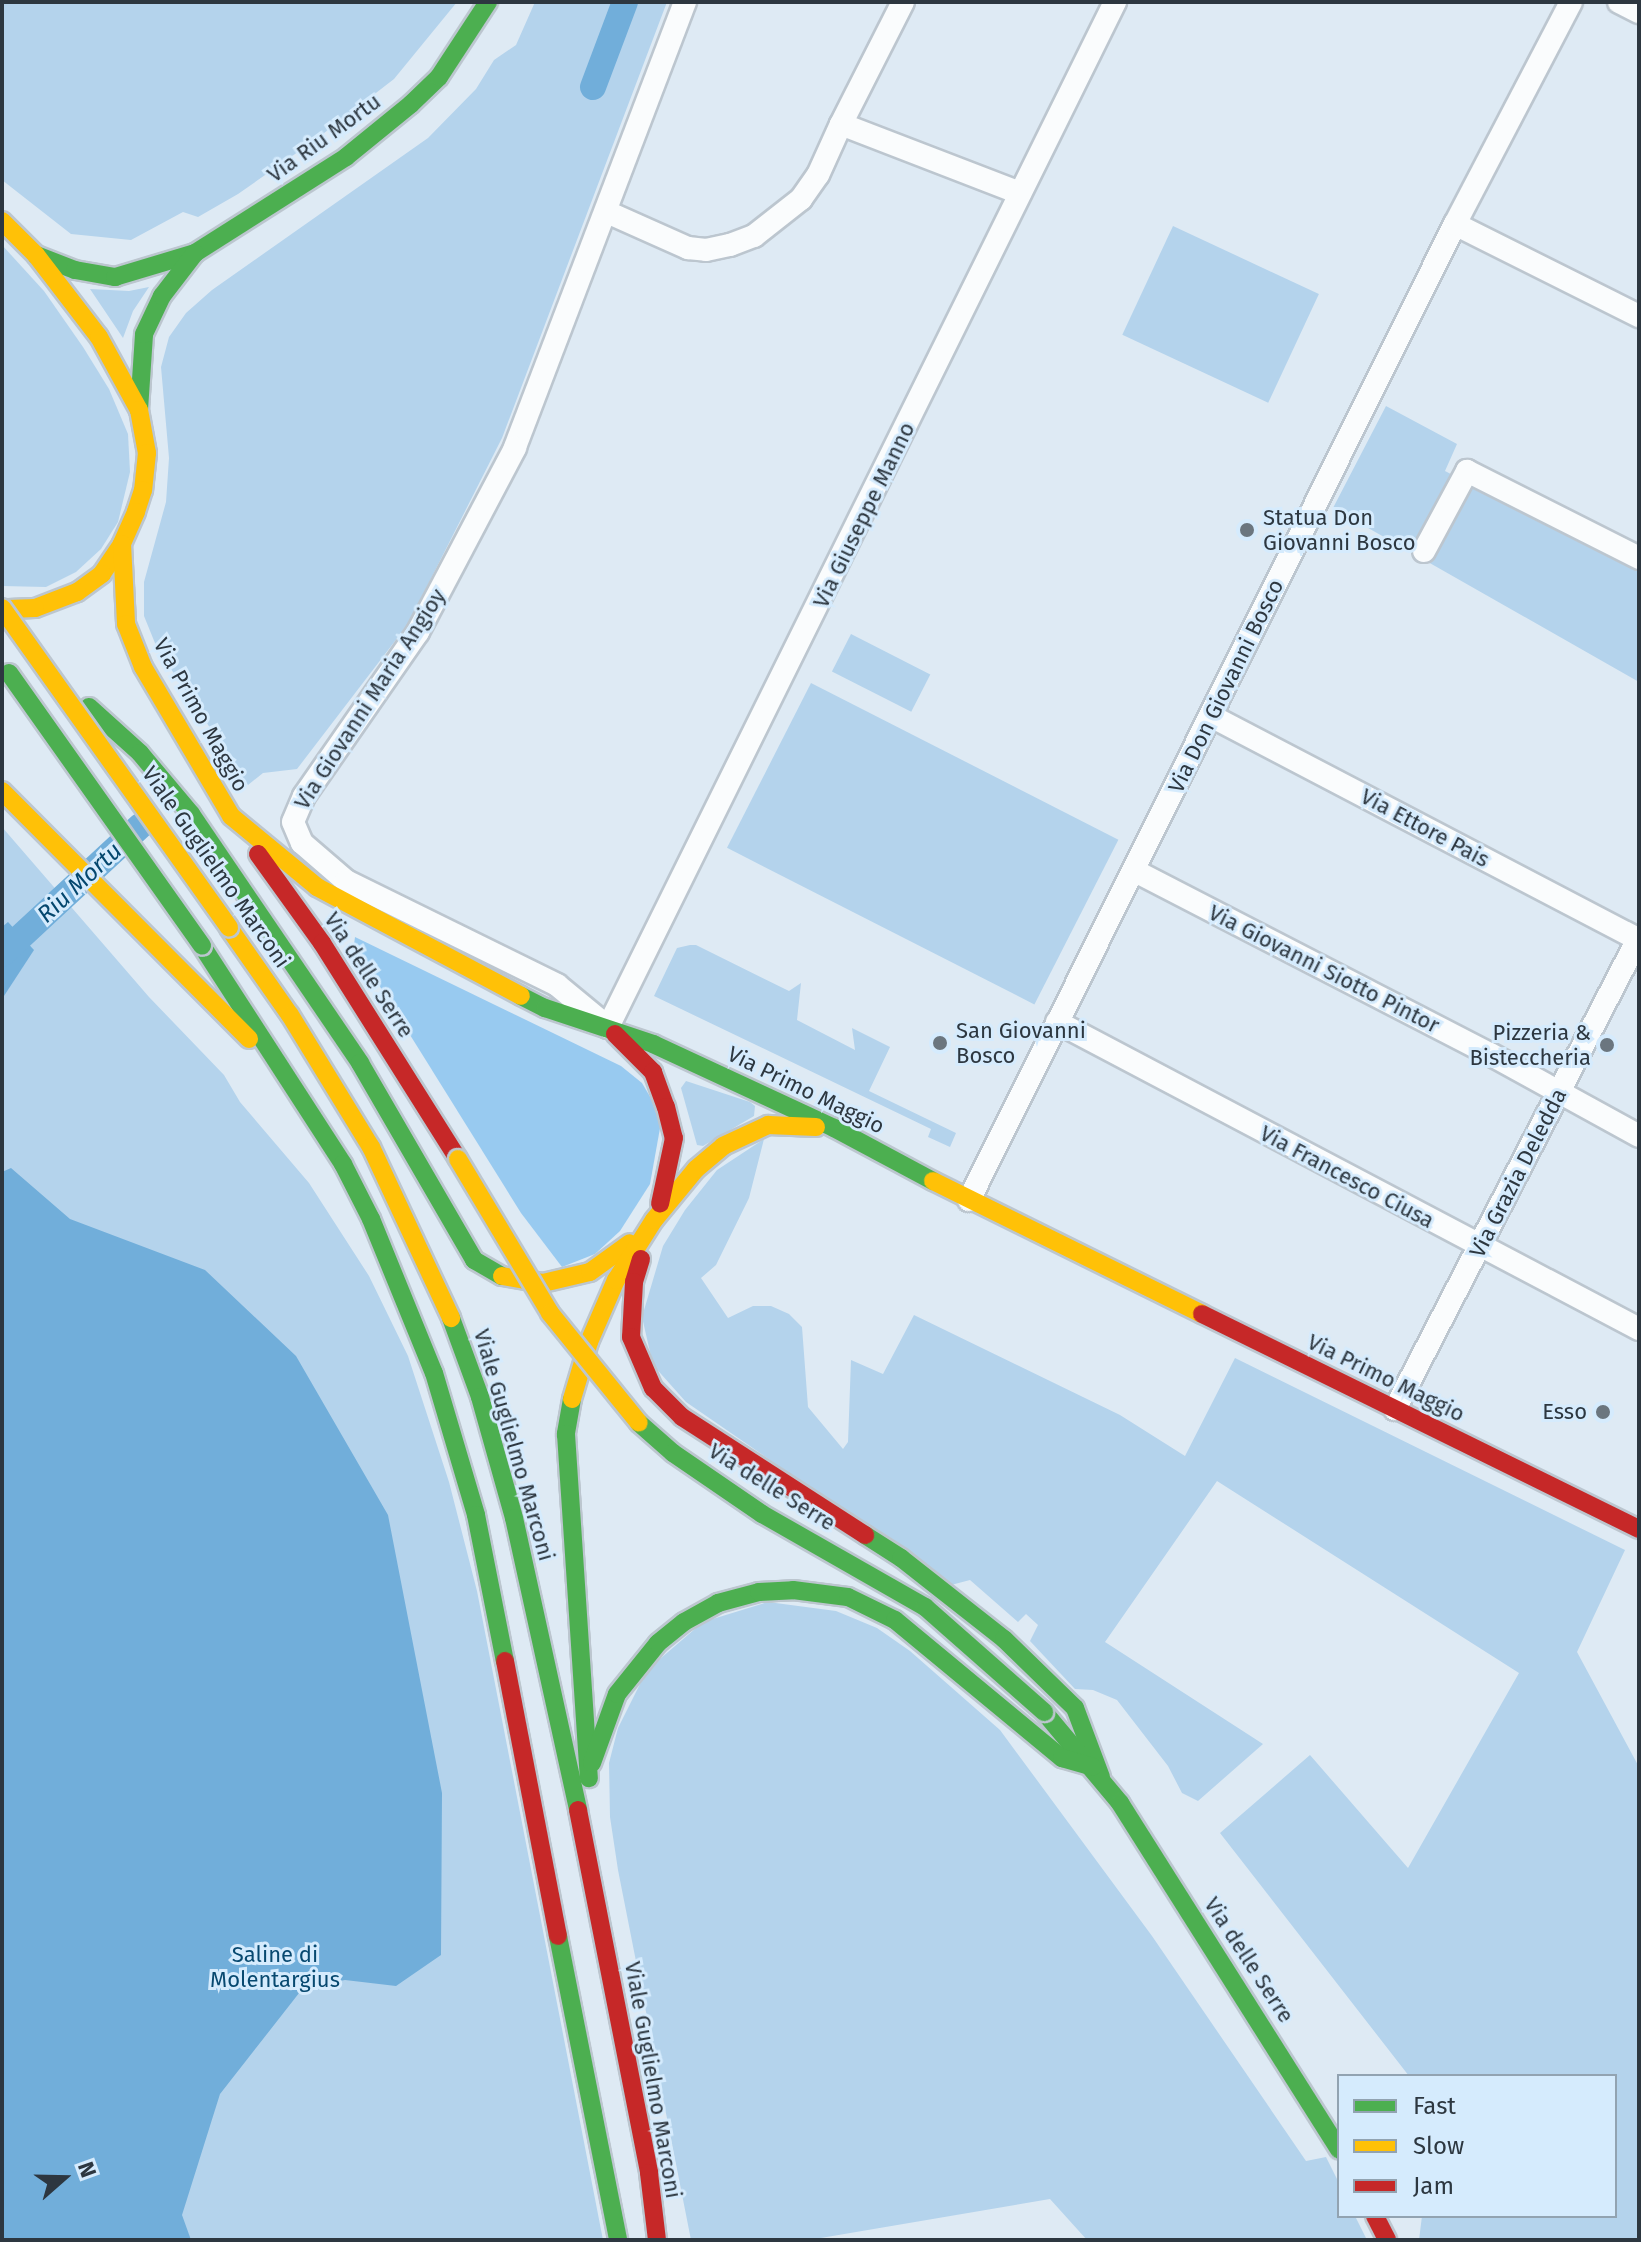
<!DOCTYPE html>
<html>
<head>
<meta charset="utf-8">
<style>
	body { margin:0 }
	#map { position:relative; width:1641px; height:2242px; overflow:hidden; background:#deeaf4; font-family:"Fira Sans",sans-serif }
	div>[style] { position:absolute }
	[style*='--x'] { left:calc(var(--x)*1px); top:calc(var(--y)*1px); width:calc(var(--w)*1px); rotate:calc(var(--a)*1deg) }
	.green>* { inset:0; background:#b4d3ec; transform-origin:0 0 }
	.forest>* { inset:0; background:#98caf0 }
	.water>* { inset:0; background:#71aeda }
	.canal>* { height:26px; margin:-13px; padding:0 13px; transform-origin:13px; border-radius:13px; background:#71aeda }
	.roads { filter:drop-shadow(2px 0 #bcc6cf) drop-shadow(-2px 0 #bcc6cf) drop-shadow(0 2px #bcc6cf) drop-shadow(0 -2px #bcc6cf) }
	.street>* { height:22px; margin:-11px; padding:0 11px; transform-origin:11px; border-radius:11px; background:#fafcfd }
	.fast>* { height:18px; margin:-9px; padding:0 9px; transform-origin:9px; border-radius:9px; background:#4caf50 }
	.slow>* { height:18px; margin:-9px; padding:0 9px; transform-origin:9px; border-radius:9px; background:#ffc107 }
	.jam>* { height:18px; margin:-9px; padding:0 9px; transform-origin:9px; border-radius:9px; background:#c62828 }
	.bridges { filter:drop-shadow(2px 0 #bcc6cf) drop-shadow(-2px 0 #bcc6cf) drop-shadow(0 2px #bcc6cf) drop-shadow(0 -2px #bcc6cf) }
	.fast-bridge>* { height:18px; margin:-9px; padding:0 9px; transform-origin:9px; border-radius:9px; background:#4caf50 }
	.slow-bridge>* { height:18px; margin:-9px; padding:0 9px; transform-origin:9px; border-radius:9px; background:#ffc107 }
	.dots>* { width:22px; height:22px; translate:-50% -50%; box-sizing:border-box; border:4px solid #d5ebfd; border-radius:50% }
	span { translate:-50% -50%; white-space:nowrap; text-align:center; line-height:1.15; -webkit-text-stroke:6px #d5ebfd; paint-order:stroke }
	.street-label { font-size:22px; color:#2d3740 }
	.poi-label { font-size:22px; color:#2d3740 }
	.left { translate:0 -50%; text-align:left }
	.right { translate:-100% -50%; text-align:right }
	.park-label { font-size:22px; color:#084970 }
	.water-label { font-size:24px; color:#04476e; font-style:italic }
	.frame { position:absolute; inset:0; border:4px solid #2d3740; pointer-events:none }
	.legend { position:absolute; left:1337px; top:2074px; width:280px; height:144px; box-sizing:border-box; background:#d5ebfd; border:2px solid #92a3b1; margin:0; padding:10px 14px; list-style:none; font-size:24px; color:#2d3740 }
	.legend li { display:flex; align-items:center; gap:16px; height:40px }
	.legend b { width:40px; border:2px solid #92a3b1 }
	.north { position:absolute; left:24px; top:2138px; width:80px; height:80px; -webkit-text-stroke:6px #d5ebfd; paint-order:stroke; rotate:70deg; font-size:22px; font-weight:700; line-height:32px; text-align:center; color:#2d3740 }
	.north::after { content:''; display:block; margin:auto; width:28px; height:36px; background:#2d3740; clip-path:polygon(50% 0,100% 100%,50% 72%,0 100%) }
</style>
</head>
<body>
<div id="map">
	<div class="green">
		<i style="clip-path:polygon(2px 2px,457px 2px,394px 79px,315px 140px,238px 194px,198px 217px,183px 212px,131px 240px,71px 234px,2px 180px)"></i>
		<i style="clip-path:polygon(535px 2px,667px 2px,502px 438px,408px 624px,297px 769px,263px 773px,248px 785px,157px 648px,144px 616px,144px 582px,166px 502px,169px 458px,161px 367px,169px 337px,186px 313px,212px 290px,428px 138px,476px 89px,494px 60px,516px 45px)"></i>
		<i style="left:1173px;top:226px;width:161px;height:120px;rotate:25deg"></i>
		<i style="clip-path:polygon(2px 245px,44px 291px,83px 347px,109px 389px,128px 434px,130px 472px,118px 522px,101px 549px,76px 572px,46px 587px,2px 586px)"></i>
		<i style="clip-path:polygon(149px 287px,133px 311px,123px 338px,90px 289px,129px 291px)"></i>
		<i style="clip-path:polygon(1386px 406px,1457px 444px,1445px 471px,1639px 571px,1639px 682px,1333px 508px)"></i>
		<i style="left:851px;top:634px;width:89px;height:42px;rotate:27deg"></i>
		<i style="left:811px;top:683px;width:345px;height:185px;rotate:27deg"></i>
		<i style="clip-path:polygon(2px 827px,149px 997px,224px 1075px,240px 1102px,309px 1183px,369px 1276px,408px 1356px,449px 1482px,477px 1591px,603px 2240px,2px 2240px)"></i>
		<i style="clip-path:polygon(690px 945px,696px 945px,789px 991px,801px 983px,797px 1020px,855px 1050px,852px 1028px,890px 1047px,869px 1091px,956px 1133px,950px 1147px,928px 1137px,931px 1129px,654px 996px,677px 948px)"></i>
		<i style="clip-path:polygon(686px 1081px,750px 1102px,755px 1106px,754px 1116px,703px 1146px,697px 1145px,681px 1088px)"></i>
		<i style="clip-path:polygon(764px 1139px,749px 1198px,716px 1265px,701px 1278px,728px 1318px,753px 1306px,771px 1306px,789px 1314px,802px 1327px,808px 1407px,843px 1449px,848px 1442px,851px 1360px,883px 1374px,914px 1315px,1120px 1415px,1185px 1456px,1235px 1358px,1625px 1550px,1577px 1652px,1639px 1767px,1639px 2240px,1419px 2240px,1422px 2216px,1615px 2216px,1615px 2076px,1409px 2076px,1220px 1833px,1310px 1755px,1408px 1868px,1519px 1673px,1217px 1481px,1105px 1642px,1263px 1744px,1198px 1801px,1182px 1793px,1168px 1766px,1117px 1700px,1093px 1690px,1075px 1689px,1030px 1641px,1038px 1625px,1026px 1614px,1018px 1622px,970px 1580px,951px 1585px,686px 1402px,653px 1365px,642px 1317px,663px 1246px,685px 1210px,717px 1170px)"></i>
		<i style="clip-path:polygon(768px 1602px,836px 1611px,877px 1628px,910px 1651px,1000px 1730px,1152px 1936px,1306px 2161px,1326px 2157px,1339px 2183px,1339px 2216px,1355px 2216px,1367px 2240px,1087px 2240px,1050px 2199px,809px 2240px,691px 2240px,618px 1870px,610px 1817px,609px 1763px,618px 1728px,647px 1670px,703px 1622px)"></i>
	</div>
	<div class="forest">
		<i style="clip-path:polygon(355px 937px,621px 1066px,642px 1083px,662px 1117px,650px 1184px,620px 1231px,595px 1254px,562px 1267px,521px 1213px,354px 945px)"></i>
	</div>
	<div class="water">
		<i style="clip-path:polygon(8px 922px,34px 950px,2px 999px,2px 927px)"></i>
		<i style="clip-path:polygon(11px 1168px,70px 1219px,205px 1270px,296px 1356px,388px 1515px,442px 1793px,441px 1955px,396px 1986px,345px 1980px,303px 1988px,220px 2094px,182px 2215px,191px 2240px,2px 2240px,2px 1172px)"></i>
	</div>
	<div class="canal">
		<i style="--x:593;--y:87;--w:91;--a:-69.4"></i>
		<i style="--x:2;--y:954;--w:188;--a:-42.8"></i>
	</div>
	<div class="roads">
		<div class="street">
			<i style="--x:685;--y:2;--w:477;--a:110.9"></i>
			<i style="--x:515;--y:448;--w:208;--a:117.8"></i>
			<i style="--x:418;--y:632;--w:200;--a:124.8"></i>
			<i style="--x:304;--y:796;--w:28;--a:113"></i>
			<i style="--x:293;--y:822;--w:23;--a:67"></i>
			<i style="--x:302;--y:843;--w:58;--a:40.8"></i>
			<i style="--x:346;--y:881;--w:235;--a:26.2"></i>
			<i style="--x:557;--y:985;--w:66;--a:39.5"></i>
			<i style="--x:608;--y:1027;--w:1144;--a:-63.68"></i>
			<i style="--x:903;--y:2;--w:137;--a:116.9"></i>
			<i style="--x:841;--y:124;--w:192;--a:21.1"></i>
			<i style="--x:1619;--y:2;--w:22;--a:27"></i>
			<i style="--x:607;--y:212;--w:89;--a:24"></i>
			<i style="--x:688;--y:248;--w:18;--a:6"></i>
			<i style="--x:706;--y:250;--w:25;--a:-12"></i>
			<i style="--x:730;--y:245;--w:26;--a:-21"></i>
			<i style="--x:754;--y:236;--w:60;--a:-38.2"></i>
			<i style="--x:801;--y:199;--w:29;--a:-55"></i>
			<i style="--x:818;--y:175;--w:56;--a:-65.7"></i>
			<i style="--x:1455;--y:224;--w:206;--a:26.6"></i>
			<i style="--x:1424;--y:551;--w:91;--a:-61.7"></i>
			<i style="--x:1467;--y:471;--w:193;--a:26.8"></i>
			<i style="--x:1211;--y:716;--w:483;--a:27.6"></i>
			<i style="--x:1135;--y:871;--w:399;--a:27.3"></i>
			<i style="--x:1490;--y:1054;--w:170;--a:28.8"></i>
			<i style="--x:1057;--y:1022;--w:658;--a:27.81"></i>
			<i style="--x:969;--y:1200;--w:1090;--a:-63.53"></i>
			<i style="--x:1455;--y:224;--w:250;--a:-62.4"></i>
			<i style="--x:1395;--y:1409;--w:531;--a:-62.66"></i>
		</div>
		<div class="fast">
			<i style="--x:36;--y:255;--w:42;--a:21"></i>
			<i style="--x:75;--y:270;--w:41;--a:9.9"></i>
			<i style="--x:115;--y:277;--w:84;--a:-16.7"></i>
			<i style="--x:195;--y:253;--w:179;--a:-32.4"></i>
			<i style="--x:346;--y:157;--w:84;--a:-39.2"></i>
			<i style="--x:411;--y:104;--w:39;--a:-44"></i>
			<i style="--x:439;--y:77;--w:90;--a:-56.8"></i>
			<i style="--x:139;--y:410;--w:76;--a:-86.2"></i>
			<i style="--x:144;--y:334;--w:42;--a:-64.7"></i>
			<i style="--x:162;--y:296;--w:54;--a:-52.5"></i>
			<i style="--x:89;--y:707;--w:69;--a:42"></i>
			<i style="--x:140;--y:753;--w:80;--a:50.1"></i>
			<i style="--x:191;--y:814;--w:301;--a:55.8"></i>
			<i style="--x:360;--y:1063;--w:228;--a:59.9"></i>
			<i style="--x:474;--y:1260;--w:32;--a:30"></i>
			<i style="--x:202;--y:946;--w:260;--a:57.1"></i>
			<i style="--x:343;--y:1164;--w:62;--a:63"></i>
			<i style="--x:371;--y:1219;--w:166;--a:67.8"></i>
			<i style="--x:434;--y:1373;--w:148;--a:73.5"></i>
			<i style="--x:476;--y:1515;--w:149;--a:78.8"></i>
			<i style="--x:521;--y:996;--w:27;--a:27"></i>
			<i style="--x:545;--y:1008;--w:114;--a:18.4"></i>
			<i style="--x:653;--y:1044;--w:200;--a:24.9"></i>
			<i style="--x:834;--y:1128;--w:112;--a:28.2"></i>
			<i style="--x:451;--y:1318;--w:84;--a:69.8"></i>
			<i style="--x:480;--y:1397;--w:126;--a:74.3"></i>
			<i style="--x:514;--y:1518;--w:299;--a:77.6"></i>
			<i style="--x:572;--y:1399;--w:36;--a:100"></i>
			<i style="--x:566;--y:1434;--w:345;--a:86.2"></i>
			<i style="--x:865;--y:1535;--w:43;--a:32.6"></i>
			<i style="--x:901;--y:1558;--w:131;--a:38.2"></i>
			<i style="--x:1004;--y:1639;--w:99;--a:44.2"></i>
			<i style="--x:1075;--y:1708;--w:74;--a:69.4"></i>
			<i style="--x:1044;--y:1712;--w:119;--a:50.1"></i>
			<i style="--x:1120;--y:1803;--w:410;--a:57.7"></i>
			<i style="--x:592;--y:1763;--w:73;--a:-70.1"></i>
			<i style="--x:617;--y:1694;--w:65;--a:-51.2"></i>
			<i style="--x:658;--y:1643;--w:33;--a:-39"></i>
			<i style="--x:684;--y:1622;--w:39;--a:-29"></i>
			<i style="--x:718;--y:1603;--w:42;--a:-15"></i>
			<i style="--x:759;--y:1592;--w:34;--a:-3"></i>
			<i style="--x:793;--y:1590;--w:55;--a:7.3"></i>
			<i style="--x:848;--y:1597;--w:52;--a:26.1"></i>
			<i style="--x:895;--y:1620;--w:217;--a:39.6"></i>
			<i style="--x:1062;--y:1758;--w:32;--a:16"></i>
			<i style="--x:558;--y:1936;--w:310;--a:78.8"></i>
		</div>
		<div class="slow">
			<i style="--x:2;--y:221;--w:48;--a:45"></i>
			<i style="--x:36;--y:255;--w:103;--a:52.5"></i>
			<i style="--x:99;--y:337;--w:83;--a:61.3"></i>
			<i style="--x:139;--y:410;--w:44;--a:79.5"></i>
			<i style="--x:147;--y:453;--w:37;--a:96"></i>
			<i style="--x:143;--y:490;--w:23;--a:108"></i>
			<i style="--x:136;--y:512;--w:35;--a:114"></i>
			<i style="--x:122;--y:544;--w:36;--a:124"></i>
			<i style="--x:102;--y:574;--w:31;--a:144"></i>
			<i style="--x:77;--y:592;--w:45;--a:159.1"></i>
			<i style="--x:35;--y:608;--w:33;--a:178"></i>
			<i style="--x:122;--y:544;--w:80;--a:87.1"></i>
			<i style="--x:126;--y:624;--w:46;--a:68.4"></i>
			<i style="--x:143;--y:667;--w:173;--a:59.4"></i>
			<i style="--x:231;--y:816;--w:112;--a:39.5"></i>
			<i style="--x:317;--y:887;--w:231;--a:28.1"></i>
			<i style="--x:2;--y:791;--w:350;--a:45.1"></i>
			<i style="--x:229;--y:928;--w:106;--a:55"></i>
			<i style="--x:290;--y:1015;--w:155;--a:58.5"></i>
			<i style="--x:371;--y:1147;--w:189;--a:64.9"></i>
			<i style="--x:933;--y:1181;--w:300;--a:26.3"></i>
			<i style="--x:502;--y:1276;--w:42;--a:9.7"></i>
			<i style="--x:543;--y:1283;--w:48;--a:-13.2"></i>
			<i style="--x:590;--y:1272;--w:49;--a:-35.9"></i>
			<i style="--x:572;--y:1399;--w:59;--a:-73.4"></i>
			<i style="--x:589;--y:1342;--w:68;--a:-66.5"></i>
			<i style="--x:616;--y:1280;--w:71;--a:-57.7"></i>
			<i style="--x:654;--y:1220;--w:66;--a:-50.5"></i>
			<i style="--x:696;--y:1169;--w:35;--a:-40"></i>
			<i style="--x:723;--y:1146;--w:50;--a:-25"></i>
			<i style="--x:768;--y:1125;--w:48;--a:2.4"></i>
		</div>
		<div class="jam">
			<i style="--x:258;--y:854;--w:110;--a:54.3"></i>
			<i style="--x:322;--y:943;--w:255;--a:57.8"></i>
			<i style="--x:615;--y:1034;--w:54;--a:45"></i>
			<i style="--x:653;--y:1072;--w:37;--a:70"></i>
			<i style="--x:666;--y:1107;--w:32;--a:76"></i>
			<i style="--x:674;--y:1138;--w:67;--a:102"></i>
			<i style="--x:641;--y:1259;--w:24;--a:107"></i>
			<i style="--x:634;--y:1282;--w:55;--a:93.1"></i>
			<i style="--x:631;--y:1337;--w:56;--a:66.7"></i>
			<i style="--x:653;--y:1388;--w:41;--a:45"></i>
			<i style="--x:682;--y:1417;--w:218;--a:32.8"></i>
			<i style="--x:1202;--y:1314;--w:487;--a:26.2"></i>
			<i style="--x:505;--y:1661;--w:280;--a:79.1"></i>
			<i style="--x:578;--y:1810;--w:370;--a:78.9"></i>
			<i style="--x:649;--y:2173;--w:67;--a:83.2"></i>
			<i style="--x:1375;--y:2216;--w:27;--a:63"></i>
		</div>
	</div>
	<div class="bridges">
		<div class="fast-bridge">
			<i style="--x:9;--y:673;--w:334;--a:54.7"></i>
			<i style="--x:639;--y:1423;--w:45;--a:41.4"></i>
			<i style="--x:673;--y:1453;--w:108;--a:34.4"></i>
			<i style="--x:762;--y:1514;--w:188;--a:29.7"></i>
			<i style="--x:925;--y:1607;--w:159;--a:41.4"></i>
		</div>
		<div class="slow-bridge">
			<i style="--x:2;--y:608;--w:392;--a:54.6"></i>
			<i style="--x:458;--y:1159;--w:179;--a:59.1"></i>
			<i style="--x:550;--y:1313;--w:141;--a:51"></i>
		</div>
	</div>
	<div class="dots">
		<i style="left:1247px;top:530px;background:#6b767f"></i>
		<i style="left:940px;top:1043px;background:#6b767f"></i>
		<i style="left:1607px;top:1045px;background:#6b767f"></i>
		<i style="left:1603px;top:1412px;background:#6b767f"></i>
	</div>
	<div class="street-label">
		<span style="left:324px;top:138px;rotate:-36deg">Via Riu Mortu</span>
		<span style="left:864px;top:515px;rotate:-64deg">Via Giuseppe Manno</span>
		<span style="left:1226px;top:686px;rotate:-64deg">Via Don Giovanni Bosco</span>
		<span style="left:370px;top:699px;rotate:-57deg">Via Giovanni Maria Angioy</span>
		<span style="left:201px;top:715px;rotate:61deg">Via Primo Maggio</span>
		<span style="left:1425px;top:828px;rotate:28deg">Via Ettore Pais</span>
		<span style="left:216px;top:867px;rotate:55deg">Viale Guglielmo Marconi</span>
		<span style="left:1324px;top:969px;rotate:27deg">Via Giovanni Siotto Pintor</span>
		<span style="left:369px;top:975px;rotate:57deg">Via delle Serre</span>
		<span style="left:806px;top:1090px;rotate:26deg">Via Primo Maggio</span>
		<span style="left:1518px;top:1173px;rotate:-63deg">Via Grazia Deledda</span>
		<span style="left:1347px;top:1177px;rotate:28deg">Via Francesco Ciusa</span>
		<span style="left:1386px;top:1378px;rotate:26deg">Via Primo Maggio</span>
		<span style="left:514px;top:1445px;rotate:74deg">Viale Guglielmo Marconi</span>
		<span style="left:772px;top:1487px;rotate:32deg">Via delle Serre</span>
		<span style="left:1249px;top:1960px;rotate:57deg">Via delle Serre</span>
		<span style="left:653px;top:2080px;rotate:80deg">Viale Guglielmo Marconi</span>
	</div>
	<div class="poi-label">
		<span class="left" style="left:1263px;top:530px">Statua Don<br>Giovanni Bosco</span>
		<span class="left" style="left:956px;top:1043px">San Giovanni<br>Bosco</span>
		<span class="right" style="left:1591px;top:1045px">Pizzeria &amp;<br>Bisteccheria</span>
		<span class="right" style="left:1587px;top:1412px">Esso</span>
	</div>
	<div class="park-label">
		<span style="left:275px;top:1967px">Saline di<br>Molentargius</span>
	</div>
	<div class="water-label">
		<span style="left:80px;top:883px;rotate:-43deg">Riu Mortu</span>
	</div>
	<div class="frame"></div>
	<ul class="legend">
	<li><b style="height:10px;background:#4caf50"></b>Fast</li>
	<li><b style="height:10px;background:#ffc107"></b>Slow</li>
	<li><b style="height:10px;background:#c62828"></b>Jam</li>
	</ul>
	<div class="north">N</div>
</div>
</body>
</html>
